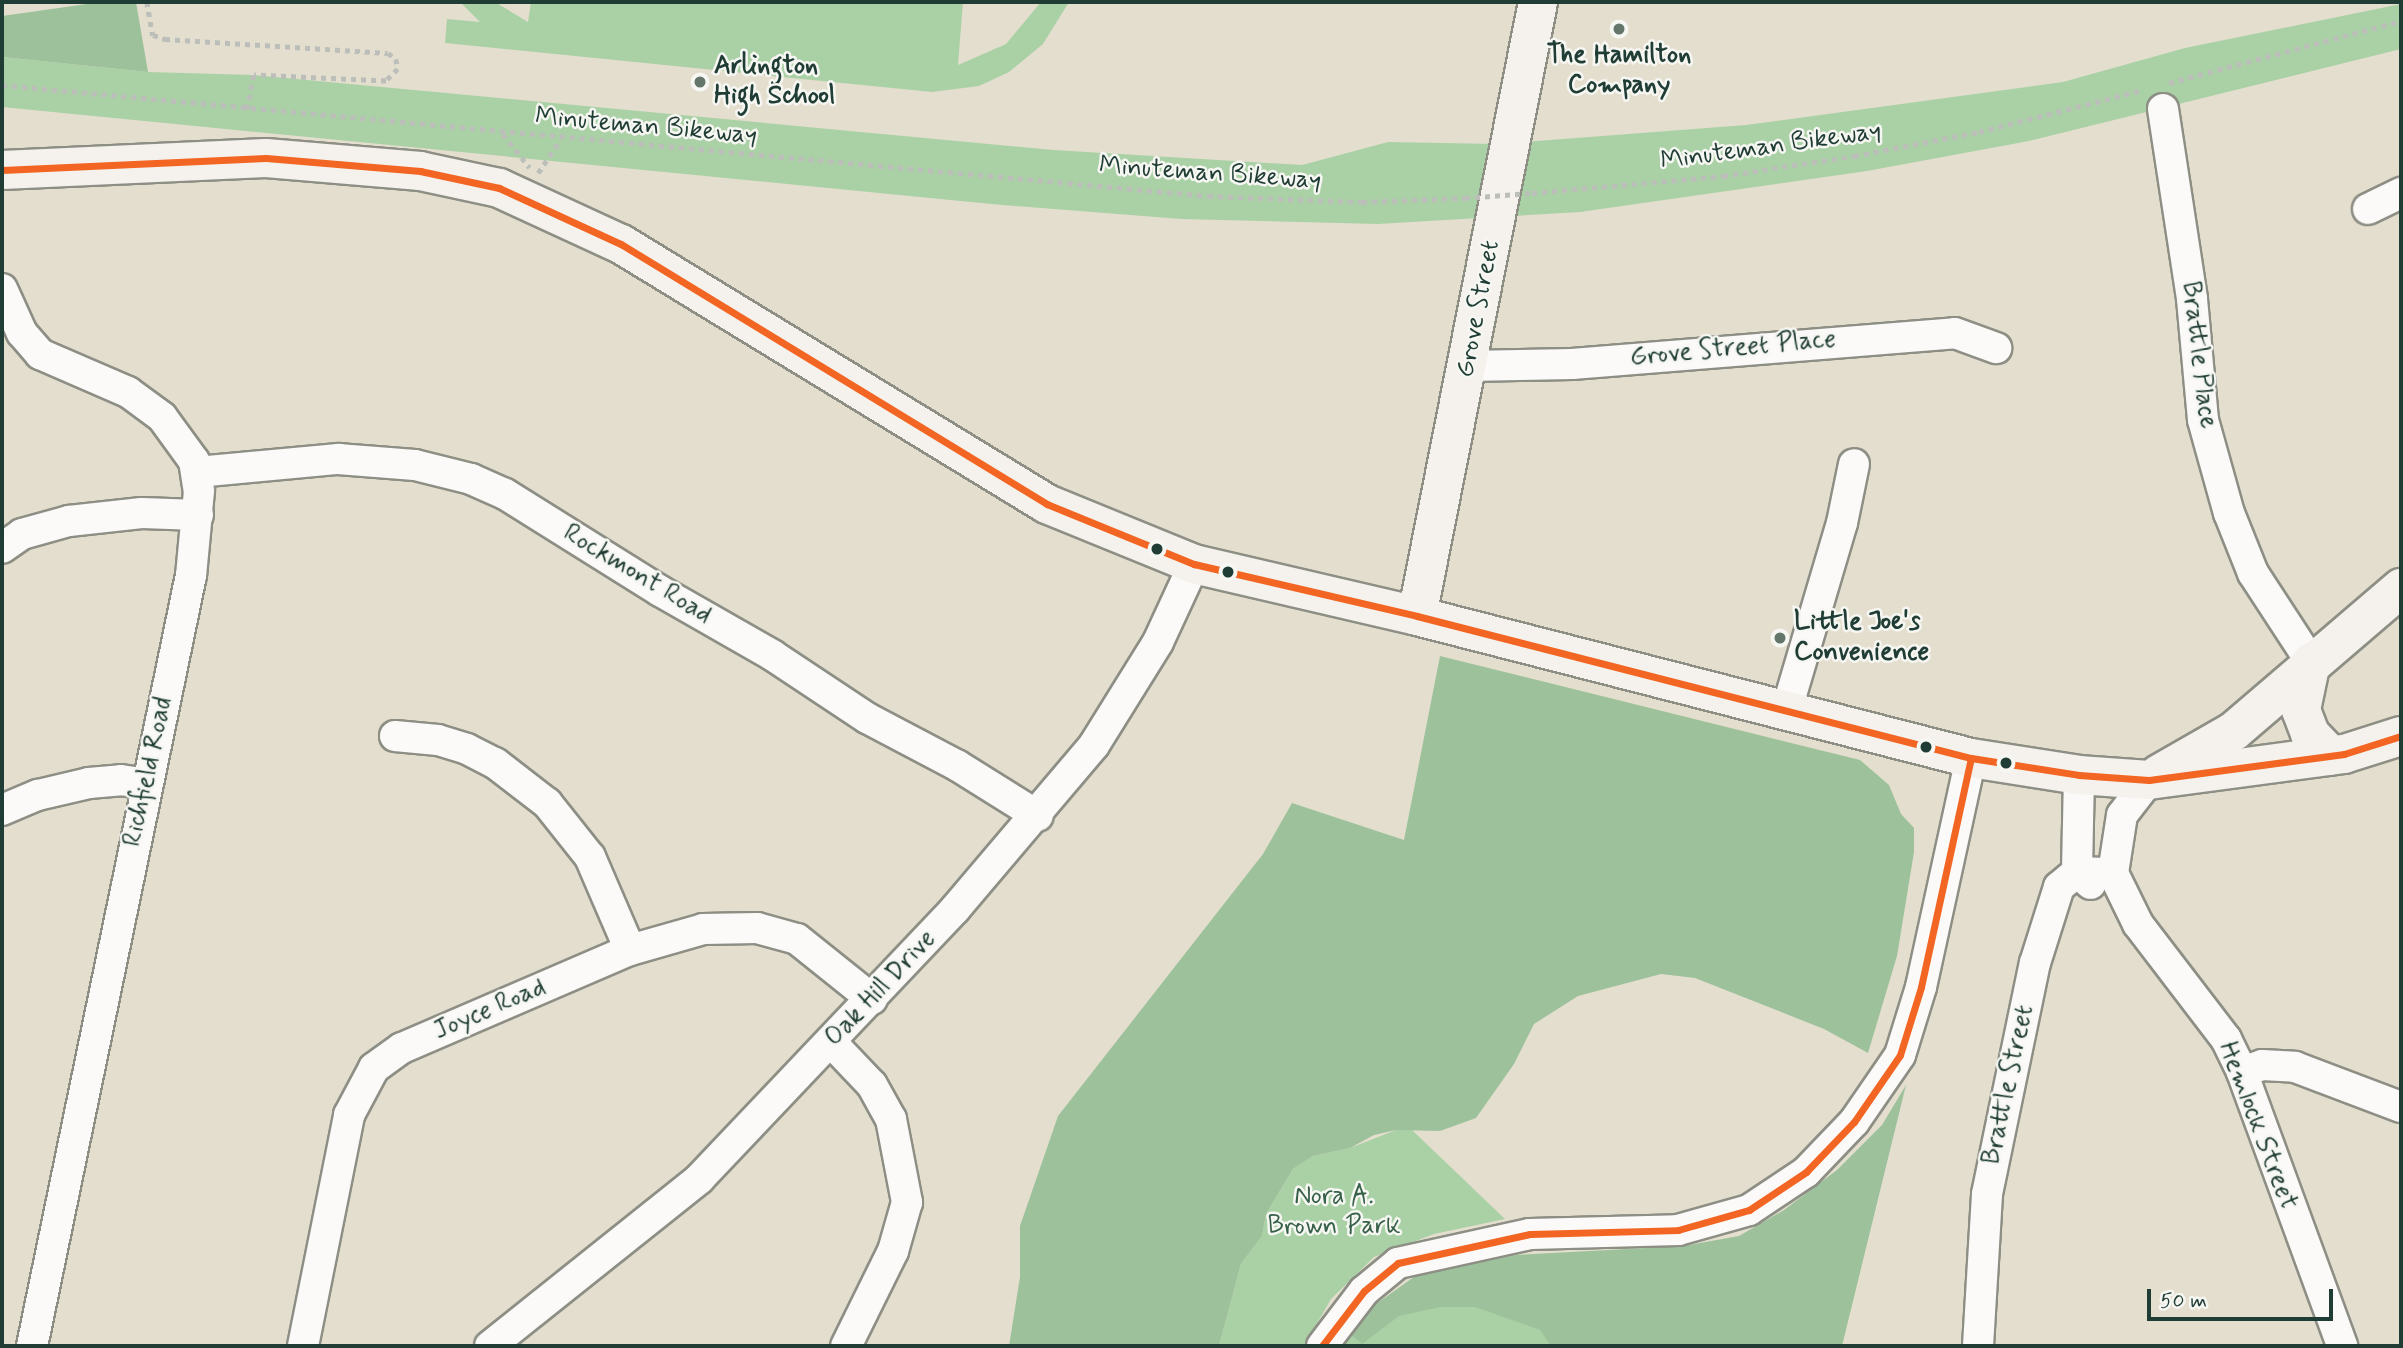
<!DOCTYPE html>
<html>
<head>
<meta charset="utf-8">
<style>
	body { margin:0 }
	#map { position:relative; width:2403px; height:1348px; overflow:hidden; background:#e4dece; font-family:Mynerve,sans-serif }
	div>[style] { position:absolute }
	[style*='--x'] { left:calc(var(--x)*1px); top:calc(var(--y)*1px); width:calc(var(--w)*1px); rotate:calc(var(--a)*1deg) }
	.green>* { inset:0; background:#aad1a6 }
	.forest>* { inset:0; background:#9dc29b }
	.path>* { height:4.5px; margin-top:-2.25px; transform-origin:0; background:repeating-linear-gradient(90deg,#bcbeba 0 5px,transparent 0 10px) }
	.roads { filter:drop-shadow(2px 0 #8d8f85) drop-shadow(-2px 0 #8d8f85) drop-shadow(0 2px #8d8f85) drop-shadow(0 -2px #8d8f85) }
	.street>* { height:30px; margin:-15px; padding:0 15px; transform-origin:15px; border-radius:15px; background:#fbfaf8 }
	.secondary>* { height:38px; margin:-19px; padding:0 19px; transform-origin:19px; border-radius:19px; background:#f5f2ed }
	.path-bridge>* { height:4.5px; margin-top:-2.25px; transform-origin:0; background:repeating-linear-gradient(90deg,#bcbeba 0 5px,transparent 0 10px) }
	.bus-1>* { height:7px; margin:-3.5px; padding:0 3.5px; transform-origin:3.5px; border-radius:3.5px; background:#f26522 }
	.dots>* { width:19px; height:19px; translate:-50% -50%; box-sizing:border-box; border:4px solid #f6f6f2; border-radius:50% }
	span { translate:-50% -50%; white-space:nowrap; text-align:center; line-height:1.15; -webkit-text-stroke:5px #f6f6f2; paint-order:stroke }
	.poi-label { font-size:26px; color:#1f3d34; font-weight:700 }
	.left { translate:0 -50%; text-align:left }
	.street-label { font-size:26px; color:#1f3d34 }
	.park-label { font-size:26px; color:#366048 }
	.frame { position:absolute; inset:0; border:4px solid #1f3d34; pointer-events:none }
	.scale { position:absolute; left:2147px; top:1289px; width:186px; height:32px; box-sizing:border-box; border:4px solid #1f3d34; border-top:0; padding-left:9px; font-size:21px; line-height:24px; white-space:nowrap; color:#1f3d34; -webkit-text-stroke:5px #f6f6f2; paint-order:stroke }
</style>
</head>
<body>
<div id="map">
	<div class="green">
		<i style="clip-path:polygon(460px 2px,495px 2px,528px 22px,531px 2px,963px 2px,958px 65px,1006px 44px,1041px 2px,1069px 2px,1043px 44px,1009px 72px,979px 86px,932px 92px,445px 43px,447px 19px,480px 22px)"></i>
		<i style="clip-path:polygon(2401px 4px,2401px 49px,2029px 141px,1867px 171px,1580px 212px,1378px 224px,1181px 219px,991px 204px,2px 107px,2px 57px,148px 72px,254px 75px,1054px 150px,1302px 165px,1388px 142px,1497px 144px,1746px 125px,2063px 82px,2185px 48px)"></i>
		<i style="clip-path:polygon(1396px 1130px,1412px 1130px,1505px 1219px,1434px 1234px,1374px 1257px,1331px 1299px,1304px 1346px,1219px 1346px,1241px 1264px,1262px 1236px,1266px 1214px,1293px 1169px,1313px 1156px,1350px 1148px)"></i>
		<i style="clip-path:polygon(1516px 1255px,1562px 1346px,1340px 1346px,1362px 1314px,1417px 1275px)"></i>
	</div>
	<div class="forest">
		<i style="clip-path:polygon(101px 2px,136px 2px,148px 72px,2px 57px,2px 16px)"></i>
		<i style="clip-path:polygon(1440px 656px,1860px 760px,1889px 785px,1901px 814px,1914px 828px,1914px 852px,1897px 956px,1868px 1053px,1824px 1029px,1695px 978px,1661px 974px,1578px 996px,1534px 1024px,1514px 1064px,1476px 1118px,1440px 1131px,1396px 1130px,1374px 1135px,1350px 1148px,1313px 1156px,1293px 1169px,1266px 1214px,1262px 1236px,1241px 1264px,1219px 1346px,1009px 1346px,1020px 1277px,1020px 1226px,1058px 1116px,1263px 854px,1292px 803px,1404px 840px)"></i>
		<i style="clip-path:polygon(1906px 1085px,1842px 1346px,1551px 1346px,1540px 1330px,1475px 1307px,1440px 1307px,1399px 1316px,1362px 1344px,1349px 1333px,1362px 1314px,1417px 1275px,1517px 1255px,1683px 1246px,1739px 1236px,1784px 1210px,1837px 1170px,1882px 1125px)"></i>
	</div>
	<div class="path">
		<i style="--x:147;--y:2;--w:34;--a:80"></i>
		<i style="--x:153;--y:35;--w:13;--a:18"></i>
		<i style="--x:165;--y:39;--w:223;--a:3.6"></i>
		<i style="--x:388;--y:53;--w:10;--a:37"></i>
		<i style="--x:396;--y:59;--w:10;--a:79"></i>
		<i style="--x:398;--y:69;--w:17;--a:135"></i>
		<i style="--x:386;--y:81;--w:132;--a:-177.4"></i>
		<i style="--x:254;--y:75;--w:36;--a:101"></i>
		<i style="--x:2169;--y:83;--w:240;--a:-15"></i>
		<i style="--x:2;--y:85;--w:1211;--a:5.26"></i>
		<i style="--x:1208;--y:196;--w:154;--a:2.2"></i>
		<i style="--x:1362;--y:202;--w:103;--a:-2.2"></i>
		<i style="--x:503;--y:134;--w:43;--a:51.5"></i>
		<i style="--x:538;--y:173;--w:40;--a:-56"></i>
		<i style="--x:1532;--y:193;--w:192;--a:-5.1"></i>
		<i style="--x:1723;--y:176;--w:133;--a:-8.7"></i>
		<i style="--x:1854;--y:156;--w:127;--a:-10.9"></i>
		<i style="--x:1979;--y:132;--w:169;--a:-14.4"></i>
	</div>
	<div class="roads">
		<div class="street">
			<i style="--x:2163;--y:109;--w:192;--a:81.3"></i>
			<i style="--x:2192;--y:299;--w:121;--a:84.8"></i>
			<i style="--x:2203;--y:420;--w:97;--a:74.4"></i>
			<i style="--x:2229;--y:513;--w:65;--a:68.2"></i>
			<i style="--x:2253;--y:573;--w:106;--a:56.9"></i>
			<i style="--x:2368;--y:209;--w:37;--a:-26"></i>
			<i style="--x:2;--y:289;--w:48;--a:65.6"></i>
			<i style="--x:22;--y:333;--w:28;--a:49"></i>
			<i style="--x:40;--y:354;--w:96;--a:23.4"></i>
			<i style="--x:128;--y:392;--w:42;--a:36.3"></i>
			<i style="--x:162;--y:417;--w:54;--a:54"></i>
			<i style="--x:194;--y:461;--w:30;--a:81"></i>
			<i style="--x:199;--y:491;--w:84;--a:95.4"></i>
			<i style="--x:191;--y:575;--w:787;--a:101.65"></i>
			<i style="--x:1467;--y:366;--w:105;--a:-1.1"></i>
			<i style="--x:1572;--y:364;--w:384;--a:-4.6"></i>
			<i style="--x:1955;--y:333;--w:44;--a:20.1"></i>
			<i style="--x:197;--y:472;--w:142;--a:-5.3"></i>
			<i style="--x:338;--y:459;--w:77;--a:4.5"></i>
			<i style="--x:415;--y:465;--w:58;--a:14"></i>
			<i style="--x:471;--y:479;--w:37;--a:24"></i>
			<i style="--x:505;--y:494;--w:183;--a:32"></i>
			<i style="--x:660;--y:591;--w:129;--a:29.7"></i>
			<i style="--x:772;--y:655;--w:114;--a:33.6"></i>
			<i style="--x:867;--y:718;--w:103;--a:27.8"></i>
			<i style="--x:958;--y:766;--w:94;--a:32"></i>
			<i style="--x:2;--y:548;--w:24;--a:-35"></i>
			<i style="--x:22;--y:534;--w:49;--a:-15.5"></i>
			<i style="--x:69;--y:521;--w:73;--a:-6.3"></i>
			<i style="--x:142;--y:513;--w:56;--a:2"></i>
			<i style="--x:1786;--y:712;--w:197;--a:-73.5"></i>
			<i style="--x:1842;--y:523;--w:60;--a:-78.5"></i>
			<i style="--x:395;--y:736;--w:43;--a:5.3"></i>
			<i style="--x:438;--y:740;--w:30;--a:17"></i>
			<i style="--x:467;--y:749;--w:31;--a:27"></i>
			<i style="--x:495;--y:763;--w:66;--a:37.6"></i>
			<i style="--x:547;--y:803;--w:69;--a:51.5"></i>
			<i style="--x:590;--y:857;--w:101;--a:66.7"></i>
			<i style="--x:2079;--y:775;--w:97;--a:91.2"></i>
			<i style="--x:2077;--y:872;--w:18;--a:41"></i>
			<i style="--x:2149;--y:780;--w:44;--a:127.6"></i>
			<i style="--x:2122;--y:815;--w:59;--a:98.8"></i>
			<i style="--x:2113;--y:873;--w:57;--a:63.9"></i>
			<i style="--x:2138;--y:924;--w:145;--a:52.6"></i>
			<i style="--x:2226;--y:1039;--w:37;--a:64"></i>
			<i style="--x:2242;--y:1072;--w:292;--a:69.9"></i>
			<i style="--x:2;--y:810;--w:39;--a:-23"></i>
			<i style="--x:38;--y:795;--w:52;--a:-13.2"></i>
			<i style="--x:89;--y:783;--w:32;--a:-5"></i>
			<i style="--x:121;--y:780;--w:25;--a:9"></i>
			<i style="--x:831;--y:1042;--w:59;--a:46.4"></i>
			<i style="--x:872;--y:1085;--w:39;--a:61"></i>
			<i style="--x:891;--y:1119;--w:85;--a:79.1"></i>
			<i style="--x:907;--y:1202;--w:51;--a:105.9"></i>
			<i style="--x:893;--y:1251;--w:106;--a:116.3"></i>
			<i style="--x:2242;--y:1072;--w:21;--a:-19"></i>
			<i style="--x:2262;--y:1065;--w:33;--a:3"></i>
			<i style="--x:2295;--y:1067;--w:113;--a:20.7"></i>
			<i style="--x:303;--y:1346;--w:236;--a:-78.7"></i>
			<i style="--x:349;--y:1115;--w:53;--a:-62"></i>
			<i style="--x:374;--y:1068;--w:34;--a:-36"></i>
			<i style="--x:402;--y:1048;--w:248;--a:-23.3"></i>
			<i style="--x:630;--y:950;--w:76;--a:-16"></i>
			<i style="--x:703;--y:929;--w:54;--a:-1.1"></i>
			<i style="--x:757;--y:928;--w:41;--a:15.4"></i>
			<i style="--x:797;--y:939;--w:96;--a:38.7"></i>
			<i style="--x:490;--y:1346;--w:268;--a:-38.6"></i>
			<i style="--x:699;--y:1179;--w:372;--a:-46.5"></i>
			<i style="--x:955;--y:909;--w:215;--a:-49.7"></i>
			<i style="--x:1094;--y:745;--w:121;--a:-58.1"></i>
			<i style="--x:1158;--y:642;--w:86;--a:-65.2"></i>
			<i style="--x:1322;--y:1346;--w:69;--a:-52.6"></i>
			<i style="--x:1364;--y:1291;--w:44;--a:-39.5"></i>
			<i style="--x:1398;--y:1263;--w:135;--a:-12.4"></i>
			<i style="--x:1530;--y:1234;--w:148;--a:-1.5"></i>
			<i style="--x:1678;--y:1230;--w:74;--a:-15.7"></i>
			<i style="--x:1749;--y:1210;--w:69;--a:-33.7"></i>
			<i style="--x:1806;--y:1172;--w:69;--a:-46.2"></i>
			<i style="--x:1854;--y:1122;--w:81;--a:-55.5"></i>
			<i style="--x:1900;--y:1055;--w:71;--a:-72.8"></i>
			<i style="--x:1921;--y:987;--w:234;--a:-77.7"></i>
			<i style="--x:1978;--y:1346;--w:152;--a:-86.6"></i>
			<i style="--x:1987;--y:1194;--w:236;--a:-78.3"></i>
			<i style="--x:2035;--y:963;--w:80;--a:-72.5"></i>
			<i style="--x:2059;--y:887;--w:23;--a:-40"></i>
			<i style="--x:2077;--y:872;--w:36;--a:2"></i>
		</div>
		<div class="secondary">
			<i style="--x:2;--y:170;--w:264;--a:-2.6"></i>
			<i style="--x:266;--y:158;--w:155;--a:4.8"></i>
			<i style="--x:420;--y:171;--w:81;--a:12.1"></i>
			<i style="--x:499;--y:188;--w:134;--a:24.7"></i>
			<i style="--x:621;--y:244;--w:499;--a:31.4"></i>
			<i style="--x:1047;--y:504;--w:159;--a:22.2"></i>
			<i style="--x:1194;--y:564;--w:229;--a:13.1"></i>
			<i style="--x:1417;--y:616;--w:572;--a:14.38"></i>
			<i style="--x:1971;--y:758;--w:109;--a:8.9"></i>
			<i style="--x:2079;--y:775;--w:70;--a:4.1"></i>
			<i style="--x:2149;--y:780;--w:197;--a:-7.6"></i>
			<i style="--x:2344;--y:754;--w:60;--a:-17.5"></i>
			<i style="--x:1417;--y:616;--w:626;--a:-78.85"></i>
			<i style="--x:2311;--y:662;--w:49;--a:101.8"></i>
			<i style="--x:2301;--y:710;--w:26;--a:69"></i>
			<i style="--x:2310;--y:734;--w:30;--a:46"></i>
			<i style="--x:2159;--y:774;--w:86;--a:-29.8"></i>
			<i style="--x:2234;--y:731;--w:220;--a:-40.6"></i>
		</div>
	</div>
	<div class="path-bridge">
		<i style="--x:1465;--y:198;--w:65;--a:-4.4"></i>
	</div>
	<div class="bus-1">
		<i style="--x:2;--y:170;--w:264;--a:-2.6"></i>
		<i style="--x:266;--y:158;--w:155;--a:4.8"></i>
		<i style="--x:420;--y:171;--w:81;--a:12.1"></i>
		<i style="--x:499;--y:188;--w:134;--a:24.7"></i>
		<i style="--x:621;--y:244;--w:499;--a:31.4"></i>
		<i style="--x:1047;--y:504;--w:159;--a:22.2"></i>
		<i style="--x:1194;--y:564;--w:229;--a:13.1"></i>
		<i style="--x:1417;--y:616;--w:572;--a:14.38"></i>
		<i style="--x:1971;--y:758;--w:109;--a:8.9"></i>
		<i style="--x:2079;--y:775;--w:70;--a:4.1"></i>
		<i style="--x:2149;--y:780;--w:197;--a:-7.6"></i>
		<i style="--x:2344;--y:754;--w:60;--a:-17.5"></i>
		<i style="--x:1322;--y:1346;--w:69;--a:-52.6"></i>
		<i style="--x:1364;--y:1291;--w:44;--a:-39.5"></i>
		<i style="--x:1398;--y:1263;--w:135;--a:-12.4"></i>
		<i style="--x:1530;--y:1234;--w:148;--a:-1.5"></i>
		<i style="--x:1678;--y:1230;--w:74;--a:-15.7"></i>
		<i style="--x:1749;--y:1210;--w:69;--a:-33.7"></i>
		<i style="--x:1806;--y:1172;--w:69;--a:-46.2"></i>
		<i style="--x:1854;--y:1122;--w:81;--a:-55.5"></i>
		<i style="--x:1900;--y:1055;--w:71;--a:-72.8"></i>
		<i style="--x:1921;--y:987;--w:234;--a:-77.7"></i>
	</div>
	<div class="dots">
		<i style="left:1619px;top:29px;background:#64756a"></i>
		<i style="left:700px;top:82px;background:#64756a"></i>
		<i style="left:1157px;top:549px;background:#1f3d34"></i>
		<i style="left:1228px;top:572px;background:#1f3d34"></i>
		<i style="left:1780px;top:638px;background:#64756a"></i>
		<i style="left:1926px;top:747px;background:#1f3d34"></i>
		<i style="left:2006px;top:763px;background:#1f3d34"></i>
	</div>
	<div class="poi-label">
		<span style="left:1619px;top:71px">The Hamilton<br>Company</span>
		<span class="left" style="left:714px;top:82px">Arlington<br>High School</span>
		<span class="left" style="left:1794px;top:638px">Little Joe's<br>Convenience</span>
	</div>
	<div class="street-label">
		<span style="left:646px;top:127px;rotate:5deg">Minuteman Bikeway</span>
		<span style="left:1771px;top:147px;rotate:-8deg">Minuteman Bikeway</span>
		<span style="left:1210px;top:174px;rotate:4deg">Minuteman Bikeway</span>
		<span style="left:1479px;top:309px;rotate:-79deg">Grove Street</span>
		<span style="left:1733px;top:349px;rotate:-5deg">Grove Street Place</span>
		<span style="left:2198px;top:355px;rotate:83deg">Brattle Place</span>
		<span style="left:637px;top:575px;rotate:31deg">Rockmont Road</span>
		<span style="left:149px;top:772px;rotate:-78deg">Richfield Road</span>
		<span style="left:881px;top:989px;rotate:-47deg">Oak Hill Drive</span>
		<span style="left:490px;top:1010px;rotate:-23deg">Joyce Road</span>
		<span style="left:2009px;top:1085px;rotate:-78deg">Brattle Street</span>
		<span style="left:2257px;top:1126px;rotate:69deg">Hemlock Street</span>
	</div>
	<div class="park-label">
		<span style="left:1334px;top:1212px">Nora A.<br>Brown Park</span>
	</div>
	<div class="frame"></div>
	<div class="scale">50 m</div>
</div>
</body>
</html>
